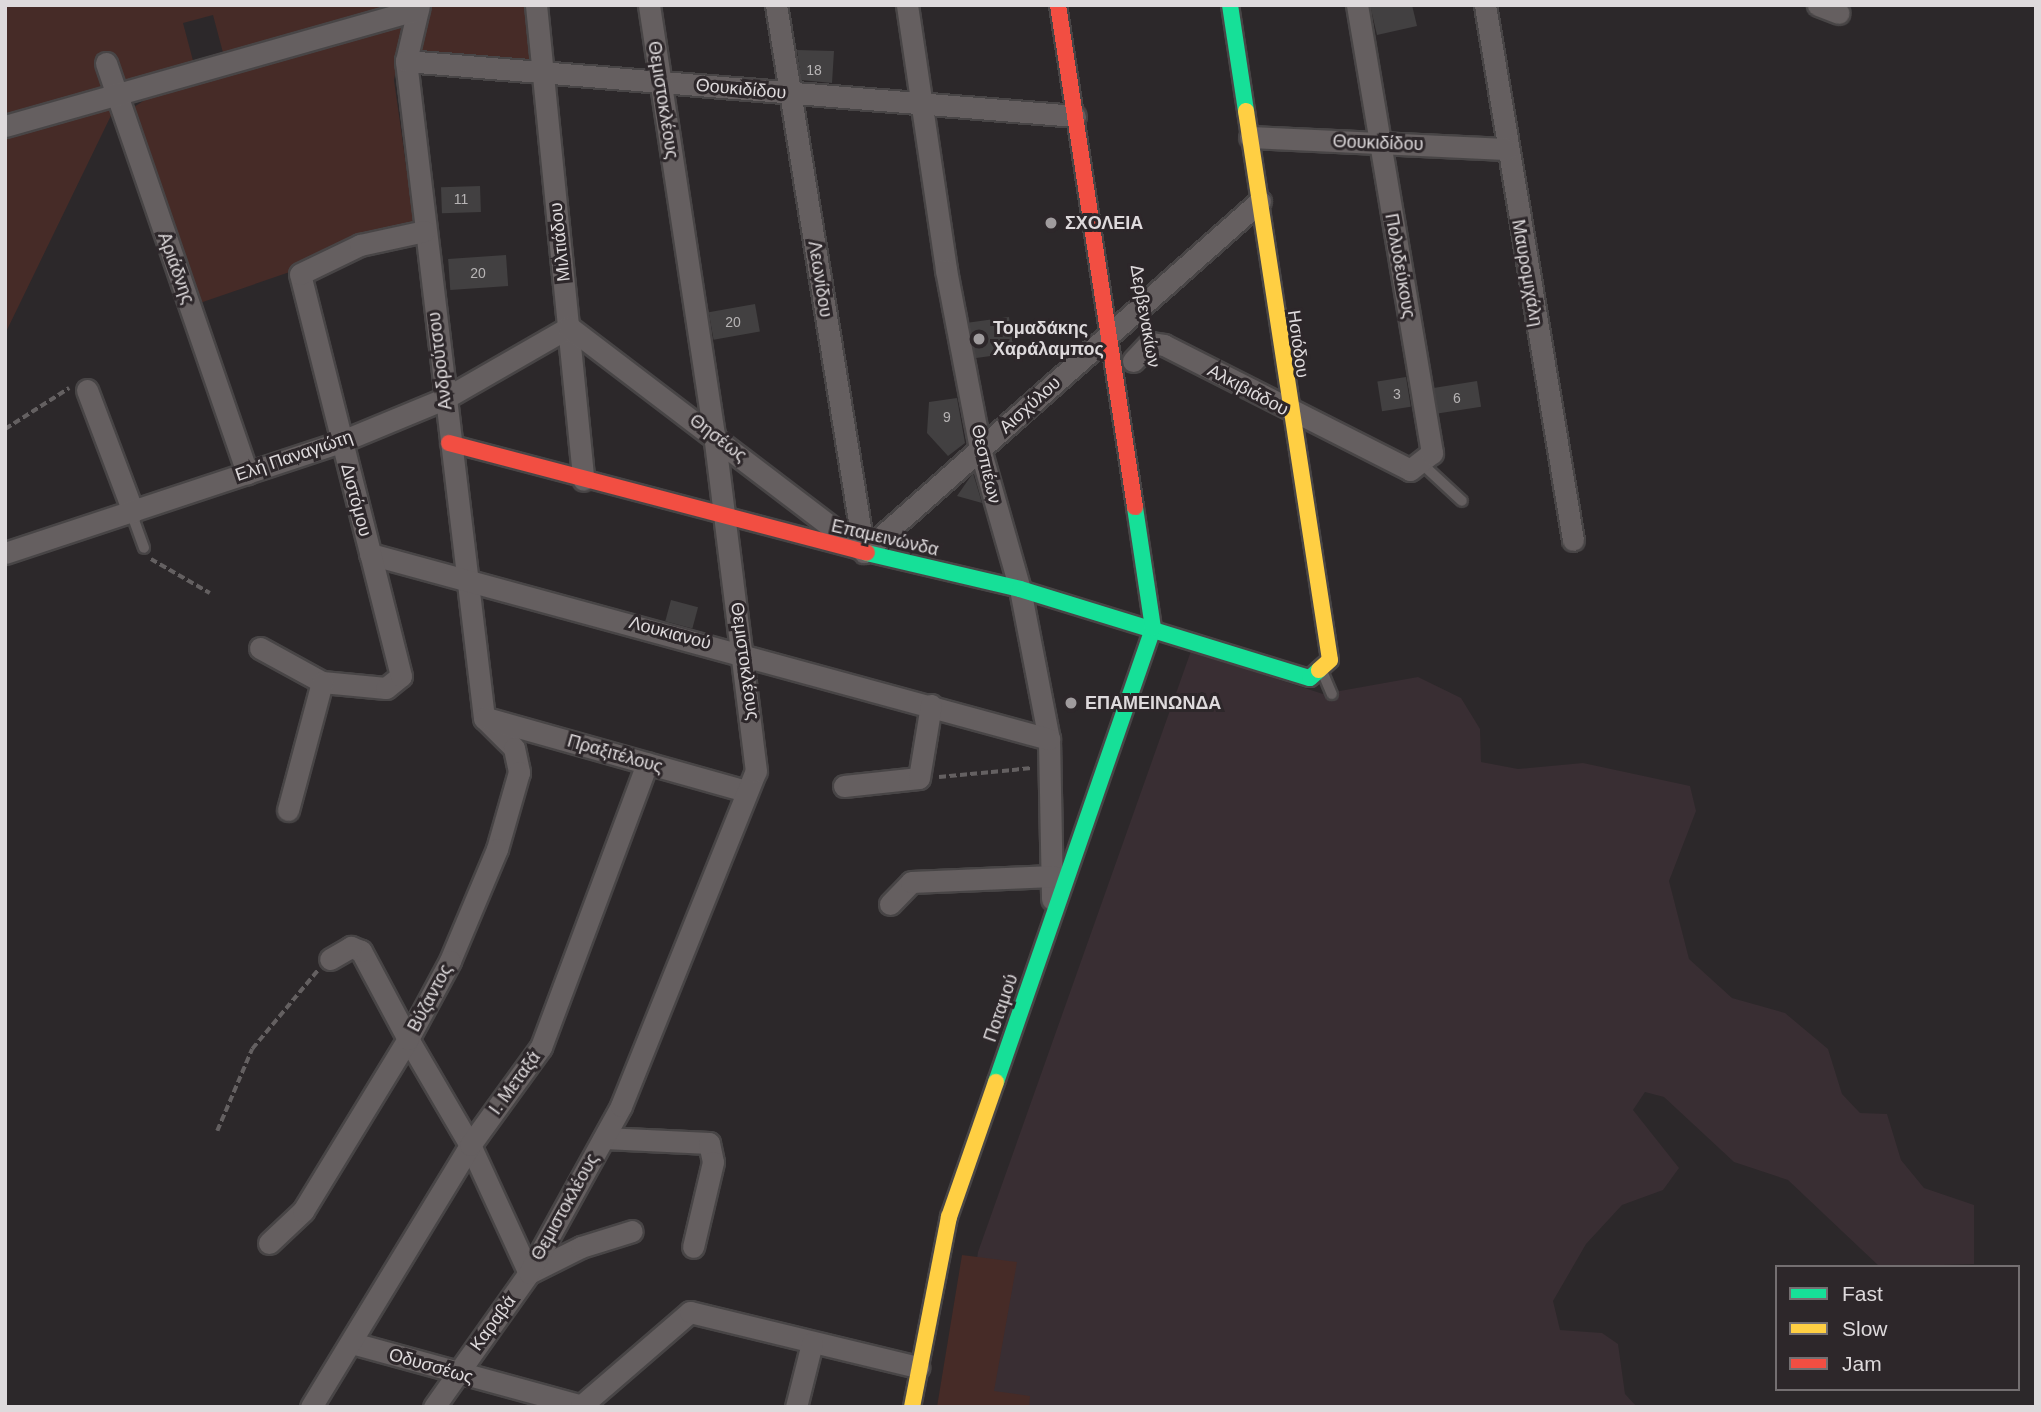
<!DOCTYPE html>
<html>
<head>
<meta charset="utf-8">
<style>
	body { margin:0 }
	#map { position:relative; width:2041px; height:1412px; overflow:hidden; background:#2c282a; font-family:Helvetica,sans-serif }
	div>[style] { position:absolute }
	[style*='--x'] { left:calc(var(--x)*1px); top:calc(var(--y)*1px); width:calc(var(--w)*1px); rotate:calc(var(--a)*1deg) }
	.built>* { inset:0; background:#392e33 }
	.green>* { inset:0; background:#462b27 }
	.building>* { inset:0; background:#424041; transform-origin:0 0 }
	.path>* { height:3.5px; margin-top:-1.75px; transform-origin:0; background:repeating-linear-gradient(90deg,#646061 0 7px,transparent 0 10.5px) }
	.roads { filter:drop-shadow(2px 0 #484546) drop-shadow(-2px 0 #484546) drop-shadow(0 2px #484546) drop-shadow(0 -2px #484546) }
	.lane>* { height:10px; margin:-5px; padding:0 5px; transform-origin:5px; border-radius:5px; background:#655f60 }
	.street>* { height:21px; margin:-10.5px; padding:0 10.5px; transform-origin:10.5px; border-radius:10.5px; background:#655f60 }
	.fast>* { height:16px; margin:-8px; padding:0 8px; transform-origin:8px; border-radius:8px; background:#16e098 }
	.slow>* { height:16px; margin:-8px; padding:0 8px; transform-origin:8px; border-radius:8px; background:#ffcf43 }
	.jam>* { height:16px; margin:-8px; padding:0 8px; transform-origin:8px; border-radius:8px; background:#f24e42 }
	.dots>* { width:19px; height:19px; translate:-50% -50%; box-sizing:border-box; border:4px solid #2d272a; border-radius:50% }
	span { translate:-50% -50%; white-space:nowrap; text-align:center; line-height:1.15; -webkit-text-stroke:6px #2d272a; paint-order:stroke }
	.number-label { font-size:14px; color:#b7b4b5 }
	.number-label span { -webkit-text-stroke-width:0 }
	.street-label { font-size:18px; color:#dedadc }
	.poi-label { font-size:18px; color:#dedadc; font-weight:700 }
	.left { translate:0 -50%; text-align:left }
	.frame { position:absolute; inset:0; border:7px solid #dedadc; pointer-events:none }
	.legend { position:absolute; left:1775px; top:1265px; width:245px; height:126px; box-sizing:border-box; background:#2d272a; border:2px solid #746f71; margin:0; padding:9px 12px; list-style:none; font-size:21px; color:#dedadc }
	.legend li { display:flex; align-items:center; gap:14px; height:35px }
	.legend b { width:35px; border:2px solid #746f71 }
</style>
</head>
<body>
<div id="map">
	<div class="built">
		<i style="clip-path:polygon(1191px 651px,1323px 694px,1418px 677px,1461px 698px,1480px 729px,1481px 762px,1518px 769px,1583px 763px,1690px 786px,1696px 811px,1669px 881px,1689px 959px,1732px 998px,1785px 1013px,1828px 1049px,1842px 1094px,1860px 1113px,1887px 1114px,1901px 1160px,1924px 1188px,1974px 1205px,1974px 1264px,1880px 1267px,1788px 1180px,1734px 1162px,1664px 1097px,1645px 1092px,1633px 1110px,1679px 1168px,1663px 1190px,1622px 1205px,1586px 1244px,1553px 1301px,1560px 1330px,1602px 1333px,1618px 1344px,1625px 1394px,1637px 1407px,956px 1407px,978px 1252px)"></i>
	</div>
	<div class="green">
		<i style="clip-path:polygon(5px 5px,407px 5px,226px 64px,213px 15px,183px 23px,196px 72px,121px 95px,5px 334px)"></i>
		<i style="clip-path:polygon(426px 5px,525px 5px,531px 67px,414px 54px)"></i>
		<i style="clip-path:polygon(404px 22px,394px 80px,415px 229px,194px 305px,129px 114px,134px 107px,157px 92px)"></i>
		<i style="clip-path:polygon(962px 1255px,1017px 1262px,994px 1391px,1030px 1396px,1029px 1407px,937px 1407px)"></i>
	</div>
	<div class="building">
		<i style="clip-path:polygon(1370px 5px,1412px 5px,1417px 26px,1377px 35px)"></i>
		<i style="clip-path:polygon(797px 50px,834px 51px,832px 83px,801px 80px)"></i>
		<i style="left:480px;top:186px;width:26px;height:39px;rotate:88deg"></i>
		<i style="left:506px;top:255px;width:31px;height:58px;rotate:86deg"></i>
		<i style="left:755px;top:304px;width:28px;height:47px;rotate:80deg"></i>
		<i style="left:1009px;top:317px;width:36px;height:40px;rotate:82deg"></i>
		<i style="left:1406px;top:377px;width:30px;height:29px;rotate:81deg"></i>
		<i style="left:1477px;top:381px;width:26px;height:44px;rotate:81deg"></i>
		<i style="clip-path:polygon(957px 398px,965px 443px,948px 456px,927px 433px,929px 402px)"></i>
		<i style="clip-path:polygon(973px 473px,982px 503px,957px 496px)"></i>
		<i style="left:671px;top:600px;width:28px;height:22px;rotate:15deg"></i>
	</div>
	<div class="path">
		<i style="--x:5;--y:429;--w:76;--a:-32.6"></i>
		<i style="--x:151;--y:559;--w:68;--a:30"></i>
		<i style="--x:939;--y:777;--w:93;--a:-5.5"></i>
		<i style="--x:217;--y:1131;--w:89;--a:-66.9"></i>
		<i style="--x:252;--y:1049;--w:103;--a:-50.1"></i>
	</div>
	<div class="roads">
		<div class="lane">
			<i style="--x:1420;--y:462;--w:57;--a:42.9"></i>
			<i style="--x:131;--y:512;--w:38;--a:70"></i>
			<i style="--x:1322;--y:671;--w:25;--a:67"></i>
		</div>
		<div class="street">
			<i style="--x:419;--y:5;--w:57;--a:103.1"></i>
			<i style="--x:406;--y:61;--w:662;--a:83.23"></i>
			<i style="--x:536;--y:5;--w:477;--a:84.3"></i>
			<i style="--x:776;--y:5;--w:554;--a:80.86"></i>
			<i style="--x:907;--y:5;--w:268;--a:81.6"></i>
			<i style="--x:946;--y:270;--w:182;--a:79.2"></i>
			<i style="--x:980;--y:449;--w:146;--a:74.1"></i>
			<i style="--x:1020;--y:589;--w:153;--a:79.1"></i>
			<i style="--x:1049;--y:739;--w:160;--a:88.9"></i>
			<i style="--x:1485;--y:5;--w:542;--a:80.66"></i>
			<i style="--x:1818;--y:5;--w:22;--a:21"></i>
			<i style="--x:406;--y:61;--w:671;--a:4.7"></i>
			<i style="--x:106;--y:63;--w:434;--a:71"></i>
			<i style="--x:5;--y:126;--w:429;--a:-15.8"></i>
			<i style="--x:1250;--y:137;--w:256;--a:2.7"></i>
			<i style="--x:1133;--y:361;--w:25;--a:-47"></i>
			<i style="--x:1150;--y:343;--w:14;--a:8"></i>
			<i style="--x:1164;--y:345;--w:276;--a:26.9"></i>
			<i style="--x:1410;--y:470;--w:28;--a:-38"></i>
			<i style="--x:1432;--y:453;--w:454;--a:-99.5"></i>
			<i style="--x:87;--y:390;--w:130;--a:69.3"></i>
			<i style="--x:864;--y:552;--w:529;--a:-41.55"></i>
			<i style="--x:5;--y:553;--w:353;--a:-18.3"></i>
			<i style="--x:340;--y:442;--w:113;--a:-22.5"></i>
			<i style="--x:444;--y:399;--w:144;--a:-29.9"></i>
			<i style="--x:569;--y:327;--w:365;--a:37.3"></i>
			<i style="--x:370;--y:554;--w:704;--a:15.24"></i>
			<i style="--x:260;--y:648;--w:71;--a:28.7"></i>
			<i style="--x:322;--y:682;--w:64;--a:5.4"></i>
			<i style="--x:386;--y:688;--w:19;--a:-39"></i>
			<i style="--x:401;--y:676;--w:414;--a:-104.1"></i>
			<i style="--x:300;--y:274;--w:67;--a:-25.8"></i>
			<i style="--x:360;--y:245;--w:66;--a:-12.3"></i>
			<i style="--x:484;--y:718;--w:42;--a:45"></i>
			<i style="--x:514;--y:748;--w:25;--a:78"></i>
			<i style="--x:519;--y:772;--w:80;--a:105.9"></i>
			<i style="--x:497;--y:849;--w:121;--a:112.8"></i>
			<i style="--x:450;--y:961;--w:89;--a:118.3"></i>
			<i style="--x:408;--y:1039;--w:123;--a:59.7"></i>
			<i style="--x:470;--y:1145;--w:141;--a:65.3"></i>
			<i style="--x:486;--y:718;--w:269;--a:15.7"></i>
			<i style="--x:844;--y:786;--w:75;--a:-6.1"></i>
			<i style="--x:919;--y:778;--w:74;--a:-80.7"></i>
			<i style="--x:288;--y:810;--w:132;--a:-75.1"></i>
			<i style="--x:890;--y:904;--w:30;--a:-46"></i>
			<i style="--x:911;--y:882;--w:142;--a:-2.4"></i>
			<i style="--x:604;--y:1138;--w:105;--a:2.7"></i>
			<i style="--x:709;--y:1143;--w:19;--a:78"></i>
			<i style="--x:713;--y:1162;--w:87;--a:103.2"></i>
			<i style="--x:269;--y:1243;--w:47;--a:-43.3"></i>
			<i style="--x:303;--y:1211;--w:202;--a:-58.6"></i>
			<i style="--x:408;--y:1039;--w:100;--a:-118.1"></i>
			<i style="--x:361;--y:951;--w:11;--a:-158"></i>
			<i style="--x:351;--y:947;--w:24;--a:150"></i>
			<i style="--x:529;--y:1273;--w:58;--a:-26.6"></i>
			<i style="--x:581;--y:1247;--w:53;--a:-17.4"></i>
			<i style="--x:352;--y:1343;--w:243;--a:15.3"></i>
			<i style="--x:581;--y:1406;--w:144;--a:-40.8"></i>
			<i style="--x:690;--y:1312;--w:235;--a:13.6"></i>
			<i style="--x:311;--y:1407;--w:306;--a:-58.7"></i>
			<i style="--x:470;--y:1145;--w:121;--a:-54.1"></i>
			<i style="--x:541;--y:1047;--w:303;--a:-69.5"></i>
			<i style="--x:434;--y:1407;--w:164;--a:-54.7"></i>
			<i style="--x:529;--y:1273;--w:191;--a:-61.1"></i>
			<i style="--x:621;--y:1106;--w:361;--a:-68.1"></i>
			<i style="--x:756;--y:771;--w:339;--a:-97.1"></i>
			<i style="--x:714;--y:435;--w:435;--a:-98.6"></i>
			<i style="--x:796;--y:1407;--w:66;--a:-76"></i>
		</div>
		<div class="fast">
			<i style="--x:1230;--y:5;--w:107;--a:81.4"></i>
			<i style="--x:867;--y:553;--w:157;--a:13.2"></i>
			<i style="--x:1020;--y:589;--w:303;--a:17.1"></i>
			<i style="--x:1310;--y:678;--w:12;--a:-42"></i>
			<i style="--x:996;--y:1082;--w:480;--a:-70.9"></i>
			<i style="--x:1153;--y:628;--w:122;--a:-98.5"></i>
		</div>
		<div class="slow">
			<i style="--x:1246;--y:111;--w:555;--a:81.3"></i>
			<i style="--x:1330;--y:660;--w:15;--a:138"></i>
			<i style="--x:912;--y:1407;--w:194;--a:-79"></i>
			<i style="--x:949;--y:1217;--w:143;--a:-70.8"></i>
		</div>
		<div class="jam">
			<i style="--x:1058;--y:5;--w:508;--a:81.28"></i>
			<i style="--x:449;--y:443;--w:432;--a:14.7"></i>
		</div>
	</div>
	<div class="dots">
		<i style="left:1051px;top:223px;background:#a09c9e"></i>
		<i style="left:979px;top:339px;background:#a09c9e"></i>
		<i style="left:1071px;top:703px;background:#a09c9e"></i>
	</div>
	<div class="number-label">
		<span style="left:814px;top:70px">18</span>
		<span style="left:461px;top:199px">11</span>
		<span style="left:478px;top:273px">20</span>
		<span style="left:733px;top:322px">20</span>
		<span style="left:1397px;top:394px">3</span>
		<span style="left:1457px;top:398px">6</span>
		<span style="left:947px;top:417px">9</span>
	</div>
	<div class="street-label">
		<span style="left:741px;top:89px;rotate:5deg">Θουκιδίδου</span>
		<span style="left:663px;top:100px;rotate:81deg">Θεμιστοκλέους</span>
		<span style="left:1378px;top:143px;rotate:2deg">Θουκιδίδου</span>
		<span style="left:560px;top:242px;rotate:-96deg">Μιλτιάδου</span>
		<span style="left:1400px;top:266px;rotate:80deg">Πολυδεύκους</span>
		<span style="left:176px;top:268px;rotate:70deg">Αριάδνης</span>
		<span style="left:1527px;top:273px;rotate:80deg">Μαυρομιχάλη</span>
		<span style="left:820px;top:279px;rotate:81deg">Λεωνίδου</span>
		<span style="left:1145px;top:316px;rotate:80deg">Δερβενακίων</span>
		<span style="left:1298px;top:344px;rotate:82deg">Ησιόδου</span>
		<span style="left:440px;top:361px;rotate:-97deg">Ανδρούτσου</span>
		<span style="left:1248px;top:390px;rotate:28deg">Αλκιβιάδου</span>
		<span style="left:1030px;top:405px;rotate:-42deg">Αισχύλου</span>
		<span style="left:718px;top:438px;rotate:37deg">Θησέως</span>
		<span style="left:294px;top:456px;rotate:-19deg">Ελή Παναγιώτη</span>
		<span style="left:986px;top:464px;rotate:77deg">Θεσπιέων</span>
		<span style="left:356px;top:500px;rotate:75deg">Διστόμου</span>
		<span style="left:885px;top:538px;rotate:13deg">Επαμεινώνδα</span>
		<span style="left:670px;top:633px;rotate:15deg">Λουκιανού</span>
		<span style="left:745px;top:661px;rotate:82deg">Θεμιστοκλέους</span>
		<span style="left:615px;top:754px;rotate:16deg">Πραξιτέλους</span>
		<span style="left:430px;top:998px;rotate:-62deg">Βύζαντος</span>
		<span style="left:1001px;top:1008px;rotate:-71deg">Ποταμού</span>
		<span style="left:515px;top:1083px;rotate:-54deg">Ι. Μεταξά</span>
		<span style="left:565px;top:1207px;rotate:-61deg">Θεμιστοκλέους</span>
		<span style="left:493px;top:1323px;rotate:-54deg">Καραβά</span>
		<span style="left:431px;top:1366px;rotate:16deg">Οδυσσέως</span>
	</div>
	<div class="poi-label">
		<span class="left" style="left:1065px;top:223px">ΣΧΟΛΕΙΑ</span>
		<span class="left" style="left:993px;top:339px">Τομαδάκης<br>Χαράλαμπος</span>
		<span class="left" style="left:1085px;top:703px">ΕΠΑΜΕΙΝΩΝΔΑ</span>
	</div>
	<div class="frame"></div>
	<ul class="legend">
	<li><b style="height:9px;background:#16e098"></b>Fast</li>
	<li><b style="height:9px;background:#ffcf43"></b>Slow</li>
	<li><b style="height:9px;background:#f24e42"></b>Jam</li>
	</ul>
</div>
</body>
</html>
